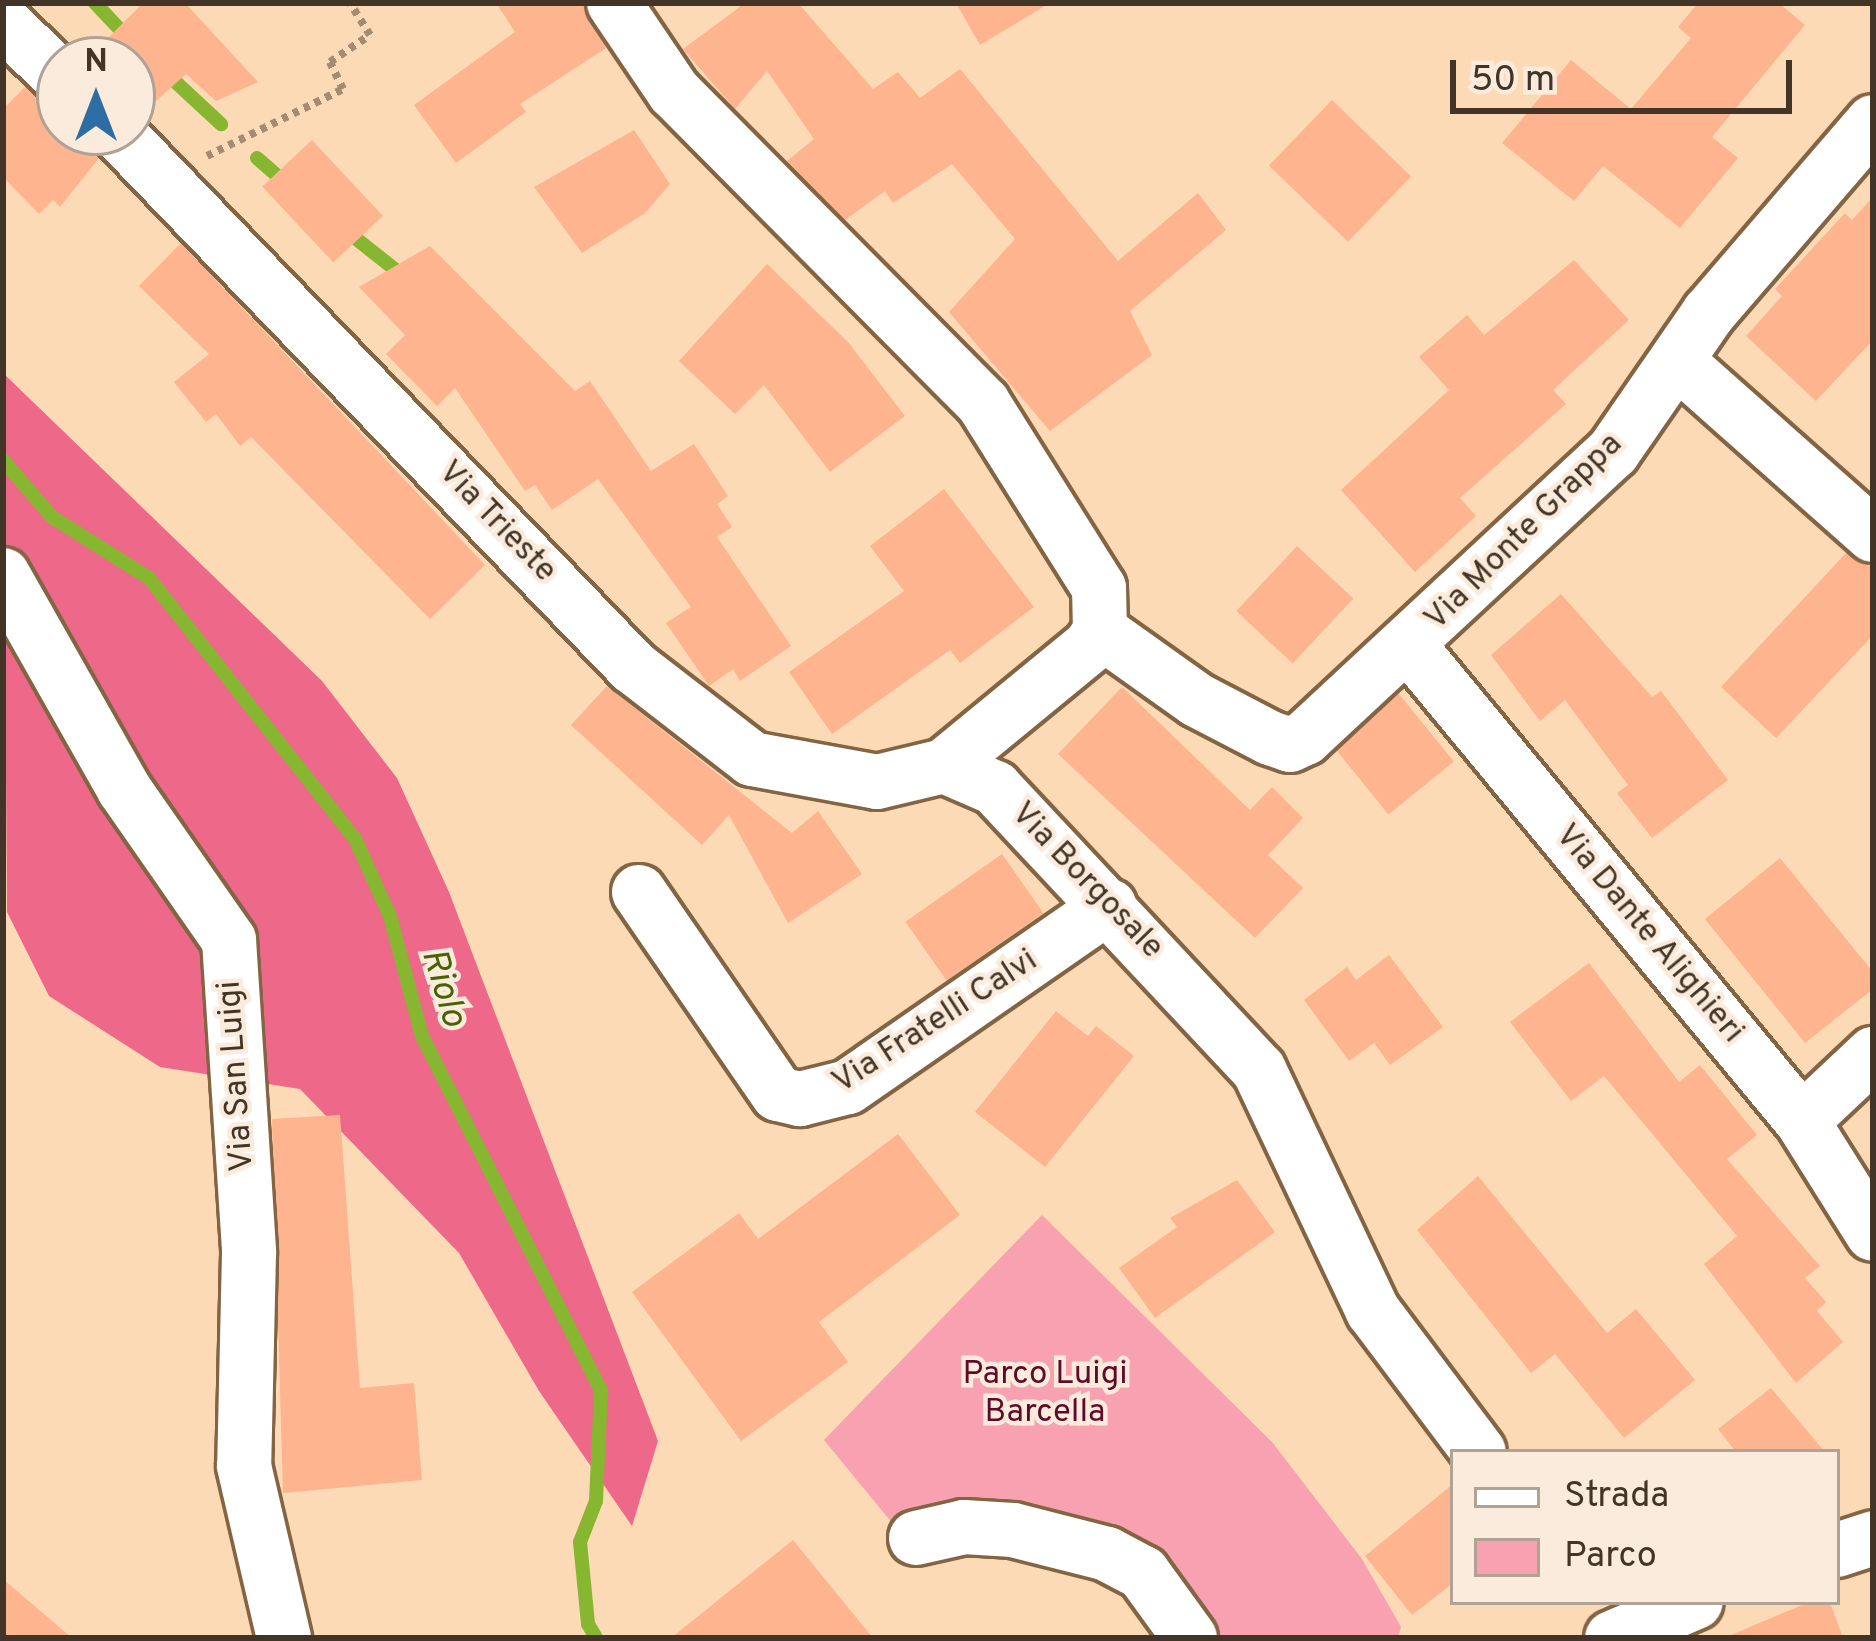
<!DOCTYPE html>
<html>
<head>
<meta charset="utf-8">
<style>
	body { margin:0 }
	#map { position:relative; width:1876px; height:1641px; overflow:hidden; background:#fddab6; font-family:Overpass,sans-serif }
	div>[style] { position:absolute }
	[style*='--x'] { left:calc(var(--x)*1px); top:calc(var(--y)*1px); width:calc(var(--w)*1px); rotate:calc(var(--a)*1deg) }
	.green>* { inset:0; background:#f7a1b1 }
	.forest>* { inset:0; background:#ee6989 }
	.stream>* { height:14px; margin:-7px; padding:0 7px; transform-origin:7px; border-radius:7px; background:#87b631 }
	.building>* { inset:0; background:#feb48f; transform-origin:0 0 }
	.path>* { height:8px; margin-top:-4px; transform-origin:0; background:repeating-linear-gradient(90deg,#a48b71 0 6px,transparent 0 12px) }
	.roads { filter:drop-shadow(3px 0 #836443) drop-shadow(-3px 0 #836443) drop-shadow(0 3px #836443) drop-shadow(0 -3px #836443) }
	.street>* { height:54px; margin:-27px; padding:0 27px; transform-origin:27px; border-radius:27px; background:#fff }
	span { translate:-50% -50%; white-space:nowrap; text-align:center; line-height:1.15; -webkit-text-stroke:9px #faebdd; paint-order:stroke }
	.street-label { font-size:33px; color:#423426 }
	.park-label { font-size:33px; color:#600a28 }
	.water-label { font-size:36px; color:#456302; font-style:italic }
	.frame { position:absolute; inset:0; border:6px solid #423426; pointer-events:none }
	.legend { position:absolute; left:1450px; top:1449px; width:390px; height:156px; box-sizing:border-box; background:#faebdd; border:3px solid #b0a294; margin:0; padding:15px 21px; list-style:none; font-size:36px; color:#423426 }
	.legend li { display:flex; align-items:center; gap:24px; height:60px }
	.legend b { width:60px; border:3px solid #b0a294 }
	.north { position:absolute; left:36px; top:36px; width:120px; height:120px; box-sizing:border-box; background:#faebdd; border:3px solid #b0a294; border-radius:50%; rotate:0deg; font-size:33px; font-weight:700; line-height:48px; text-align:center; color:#423426 }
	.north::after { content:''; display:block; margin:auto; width:42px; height:54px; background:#2d6da3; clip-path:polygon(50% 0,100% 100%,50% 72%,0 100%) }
	.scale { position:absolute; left:1450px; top:60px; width:342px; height:54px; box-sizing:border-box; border:6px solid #423426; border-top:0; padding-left:15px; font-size:36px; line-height:42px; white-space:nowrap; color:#423426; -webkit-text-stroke:9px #faebdd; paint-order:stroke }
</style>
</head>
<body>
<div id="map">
	<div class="green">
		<i style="clip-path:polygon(1042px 1215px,1272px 1442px,1362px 1559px,1401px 1627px,1398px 1638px,1206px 1638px,1162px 1571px,937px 1516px,893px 1524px,824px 1440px)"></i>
	</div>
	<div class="forest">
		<i style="clip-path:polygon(3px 373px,322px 681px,397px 778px,449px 892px,658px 1441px,632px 1526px,539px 1391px,459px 1253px,300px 1089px,160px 1067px,49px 996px,7px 912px)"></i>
	</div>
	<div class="stream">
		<i style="--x:95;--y:3;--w:48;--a:46.7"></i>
		<i style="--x:167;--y:74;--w:74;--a:42.8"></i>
		<i style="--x:257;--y:158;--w:43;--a:41.2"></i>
		<i style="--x:340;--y:226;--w:85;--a:38.3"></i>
		<i style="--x:3;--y:460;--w:75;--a:49.3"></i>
		<i style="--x:52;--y:517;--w:115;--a:32.2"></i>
		<i style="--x:149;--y:578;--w:333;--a:51.7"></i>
		<i style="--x:355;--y:839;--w:85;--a:65.6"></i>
		<i style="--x:390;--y:916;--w:124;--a:75.1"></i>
		<i style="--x:422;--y:1036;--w:398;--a:63.2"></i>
		<i style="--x:601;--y:1391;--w:110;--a:92.6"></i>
		<i style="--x:596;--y:1501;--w:44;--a:111.3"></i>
		<i style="--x:580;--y:1542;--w:82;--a:84.4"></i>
		<i style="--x:588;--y:1624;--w:16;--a:60"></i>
	</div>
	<div class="building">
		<i style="clip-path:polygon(143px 3px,185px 3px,258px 82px,216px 101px,186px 74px,155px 102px,132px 75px,132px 60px,119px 60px,104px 42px)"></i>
		<i style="clip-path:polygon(496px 3px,583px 3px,606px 48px,520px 104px,526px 112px,456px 163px,414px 105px,515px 32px)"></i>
		<i style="clip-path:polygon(745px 3px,798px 3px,873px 89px,898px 72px,920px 98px,960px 69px,1118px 261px,1198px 193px,1226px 230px,1130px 311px,1152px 355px,1050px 431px,949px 312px,1015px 239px,952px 164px,893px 203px,885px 191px,845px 220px,787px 161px,814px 139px,767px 71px,735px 109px,683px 49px)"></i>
		<i style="clip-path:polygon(956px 3px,1050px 3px,980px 45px)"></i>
		<i style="clip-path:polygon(1698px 3px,1779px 3px,1805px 25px,1712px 137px,1738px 158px,1680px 228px,1603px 166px,1574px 201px,1502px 143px,1571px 60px,1631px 109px,1691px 38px,1678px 27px)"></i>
		<i style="clip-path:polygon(25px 87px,60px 108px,60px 132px,85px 132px,99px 158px,60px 207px,53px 200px,39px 214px,3px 177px,3px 109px)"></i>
		<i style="left:1332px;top:100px;width:110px;height:91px;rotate:44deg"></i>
		<i style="clip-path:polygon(634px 130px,670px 184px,645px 213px,582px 253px,534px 187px)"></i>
		<i style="left:312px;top:140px;width:104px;height:68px;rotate:47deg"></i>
		<i style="clip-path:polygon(1873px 197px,1873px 340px,1816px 401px,1746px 336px,1782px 296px,1775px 289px,1845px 213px,1852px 220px)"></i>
		<i style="clip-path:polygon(181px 243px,485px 565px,430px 619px,251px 437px,240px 446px,216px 414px,206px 422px,174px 382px,209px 354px,139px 286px)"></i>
		<i style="clip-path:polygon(430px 246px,575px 391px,590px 381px,651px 471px,694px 444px,728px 496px,717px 504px,732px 527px,717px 537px,791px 646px,740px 681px,733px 669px,709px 686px,666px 623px,691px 607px,598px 479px,552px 510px,535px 485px,525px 491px,455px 388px,437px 406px,386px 354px,405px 335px,359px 287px)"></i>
		<i style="clip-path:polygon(1574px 260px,1629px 320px,1553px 390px,1566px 404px,1460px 498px,1476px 516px,1415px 572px,1341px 490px,1449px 390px,1419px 357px,1467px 315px,1484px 335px)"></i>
		<i style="clip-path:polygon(767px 264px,848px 342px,905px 416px,830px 472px,764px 385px,735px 414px,679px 361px)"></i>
		<i style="clip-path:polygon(944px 489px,1034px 607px,960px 663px,950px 650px,832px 734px,789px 672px,904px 591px,870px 546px)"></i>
		<i style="left:1297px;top:546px;width:77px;height:89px;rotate:43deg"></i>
		<i style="clip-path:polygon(1846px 553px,1873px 568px,1873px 635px,1776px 738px,1721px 687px)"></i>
		<i style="clip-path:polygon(1561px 594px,1652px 697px,1661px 691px,1728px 780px,1652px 838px,1617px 793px,1628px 785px,1565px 700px,1540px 721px,1491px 655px)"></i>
		<i style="clip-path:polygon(607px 686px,792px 833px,818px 811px,862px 874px,788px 923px,729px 815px,702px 845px,571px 725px)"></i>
		<i style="clip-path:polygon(1122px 687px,1250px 810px,1272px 787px,1303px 818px,1268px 855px,1303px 888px,1255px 938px,1058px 754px)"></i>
		<i style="left:1399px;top:694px;width:87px;height:84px;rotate:51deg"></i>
		<i style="left:1002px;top:854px;width:72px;height:118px;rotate:55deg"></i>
		<i style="clip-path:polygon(1780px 858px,1873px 972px,1873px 989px,1805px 1043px,1705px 919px)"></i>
		<i style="clip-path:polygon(1389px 955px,1443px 1027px,1390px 1065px,1374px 1043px,1349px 1061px,1304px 1000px,1347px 967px,1356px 980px)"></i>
		<i style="clip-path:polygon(1589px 963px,1679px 1082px,1700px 1065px,1757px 1135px,1727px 1159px,1820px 1266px,1805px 1278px,1826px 1302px,1817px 1311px,1843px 1342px,1796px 1383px,1704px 1264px,1737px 1236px,1604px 1076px,1571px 1101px,1510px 1022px)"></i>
		<i style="clip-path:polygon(1056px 1011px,1088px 1036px,1096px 1026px,1134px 1056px,1045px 1167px,975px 1112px)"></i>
		<i style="clip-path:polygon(340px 1115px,360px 1388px,414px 1383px,422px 1480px,283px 1493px,272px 1119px)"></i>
		<i style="clip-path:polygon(898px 1134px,960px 1215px,819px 1322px,848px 1362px,741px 1441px,632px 1292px,739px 1213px,758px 1239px)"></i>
		<i style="clip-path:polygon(1478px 1176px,1607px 1333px,1636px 1309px,1695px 1380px,1624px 1438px,1555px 1354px,1531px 1373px,1417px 1230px)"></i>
		<i style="clip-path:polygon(1237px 1180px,1275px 1232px,1155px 1318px,1119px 1268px,1177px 1227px,1170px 1218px)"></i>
		<i style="clip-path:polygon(1771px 1388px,1825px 1452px,1736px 1452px,1718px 1429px)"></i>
		<i style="clip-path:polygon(1453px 1484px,1453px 1583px,1412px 1615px,1365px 1556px)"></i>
		<i style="clip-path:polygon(793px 1540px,873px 1638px,671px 1638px)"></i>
		<i style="clip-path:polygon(3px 1579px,72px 1638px,3px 1638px)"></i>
		<i style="clip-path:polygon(1809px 1602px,1830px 1602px,1843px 1638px,1724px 1638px)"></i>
	</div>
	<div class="path">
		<i style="--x:207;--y:156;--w:152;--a:-26.2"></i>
		<i style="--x:343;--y:89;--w:30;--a:-116"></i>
		<i style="--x:330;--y:62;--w:48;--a:-34"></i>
		<i style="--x:370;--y:35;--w:38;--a:-122"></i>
	</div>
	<div class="roads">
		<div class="street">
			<i style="--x:3;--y:22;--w:79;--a:44"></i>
			<i style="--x:117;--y:132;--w:743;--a:46.04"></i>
			<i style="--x:633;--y:667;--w:150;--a:37.7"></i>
			<i style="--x:752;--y:759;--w:127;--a:10.4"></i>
			<i style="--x:877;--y:782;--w:69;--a:-13.4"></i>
			<i style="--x:944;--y:766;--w:189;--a:-39.4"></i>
			<i style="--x:1090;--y:646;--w:18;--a:-56"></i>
			<i style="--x:1100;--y:631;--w:43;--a:-91.3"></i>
			<i style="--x:1099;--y:588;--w:218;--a:-122.1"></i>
			<i style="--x:983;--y:403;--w:438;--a:-134.8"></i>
			<i style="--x:674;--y:92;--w:107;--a:-124"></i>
			<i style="--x:1677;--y:361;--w:262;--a:41.6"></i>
			<i style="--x:3;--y:575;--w:246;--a:60.5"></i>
			<i style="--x:124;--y:789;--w:184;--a:55.2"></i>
			<i style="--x:229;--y:940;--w:314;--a:86.3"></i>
			<i style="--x:249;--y:1253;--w:213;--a:91.3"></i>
			<i style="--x:244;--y:1466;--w:177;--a:76.9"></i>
			<i style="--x:1100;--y:631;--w:119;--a:35.4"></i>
			<i style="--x:1197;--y:700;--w:82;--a:27.5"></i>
			<i style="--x:1270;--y:738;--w:21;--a:19"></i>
			<i style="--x:1290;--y:745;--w:17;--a:-25"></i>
			<i style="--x:1305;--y:738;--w:420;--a:-42.9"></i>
			<i style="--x:1613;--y:452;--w:169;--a:-55.4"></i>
			<i style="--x:1709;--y:313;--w:252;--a:-49.3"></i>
			<i style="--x:1410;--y:647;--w:615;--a:50.41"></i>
			<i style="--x:1802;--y:1121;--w:133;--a:57.9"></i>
			<i style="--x:944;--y:766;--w:56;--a:23.3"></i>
			<i style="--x:995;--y:788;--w:386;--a:46.9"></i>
			<i style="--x:1259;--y:1070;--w:267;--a:64.7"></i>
			<i style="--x:1373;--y:1311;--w:176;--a:53.1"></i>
			<i style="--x:639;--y:892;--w:245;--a:55.5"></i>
			<i style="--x:778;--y:1094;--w:23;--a:13"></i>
			<i style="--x:800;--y:1099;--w:49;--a:-14"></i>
			<i style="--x:848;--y:1087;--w:318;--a:-34.7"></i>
			<i style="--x:1802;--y:1121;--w:98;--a:-43.3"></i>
			<i style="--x:916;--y:1538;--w:49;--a:-12.9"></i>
			<i style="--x:964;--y:1527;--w:49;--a:3.5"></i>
			<i style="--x:1013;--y:1530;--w:97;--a:14.3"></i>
			<i style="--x:1107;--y:1554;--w:41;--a:27.8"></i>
			<i style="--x:1143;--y:1573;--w:80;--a:54.1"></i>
			<i style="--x:1837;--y:1550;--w:38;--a:-18"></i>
			<i style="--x:1612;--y:1638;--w:91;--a:-23.2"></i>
		</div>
	</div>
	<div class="street-label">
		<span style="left:496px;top:523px;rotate:46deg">Via Trieste</span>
		<span style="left:1525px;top:533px;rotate:-45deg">Via Monte Grappa</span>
		<span style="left:1086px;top:882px;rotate:46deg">Via Borgosale</span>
		<span style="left:1648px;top:935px;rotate:50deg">Via Dante Alighieri</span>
		<span style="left:936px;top:1023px;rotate:-33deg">Via Fratelli Calvi</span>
		<span style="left:238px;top:1076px;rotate:-94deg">Via San Luigi</span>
	</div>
	<div class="park-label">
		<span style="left:1045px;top:1395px">Parco Luigi<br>Barcella</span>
	</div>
	<div class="water-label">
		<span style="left:442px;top:988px;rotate:73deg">Riolo</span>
	</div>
	<div class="frame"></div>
	<ul class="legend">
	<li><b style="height:15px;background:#fff"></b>Strada</li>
	<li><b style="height:33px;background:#f7a1b1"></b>Parco</li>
	</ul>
	<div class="north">N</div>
	<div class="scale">50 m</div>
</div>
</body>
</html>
